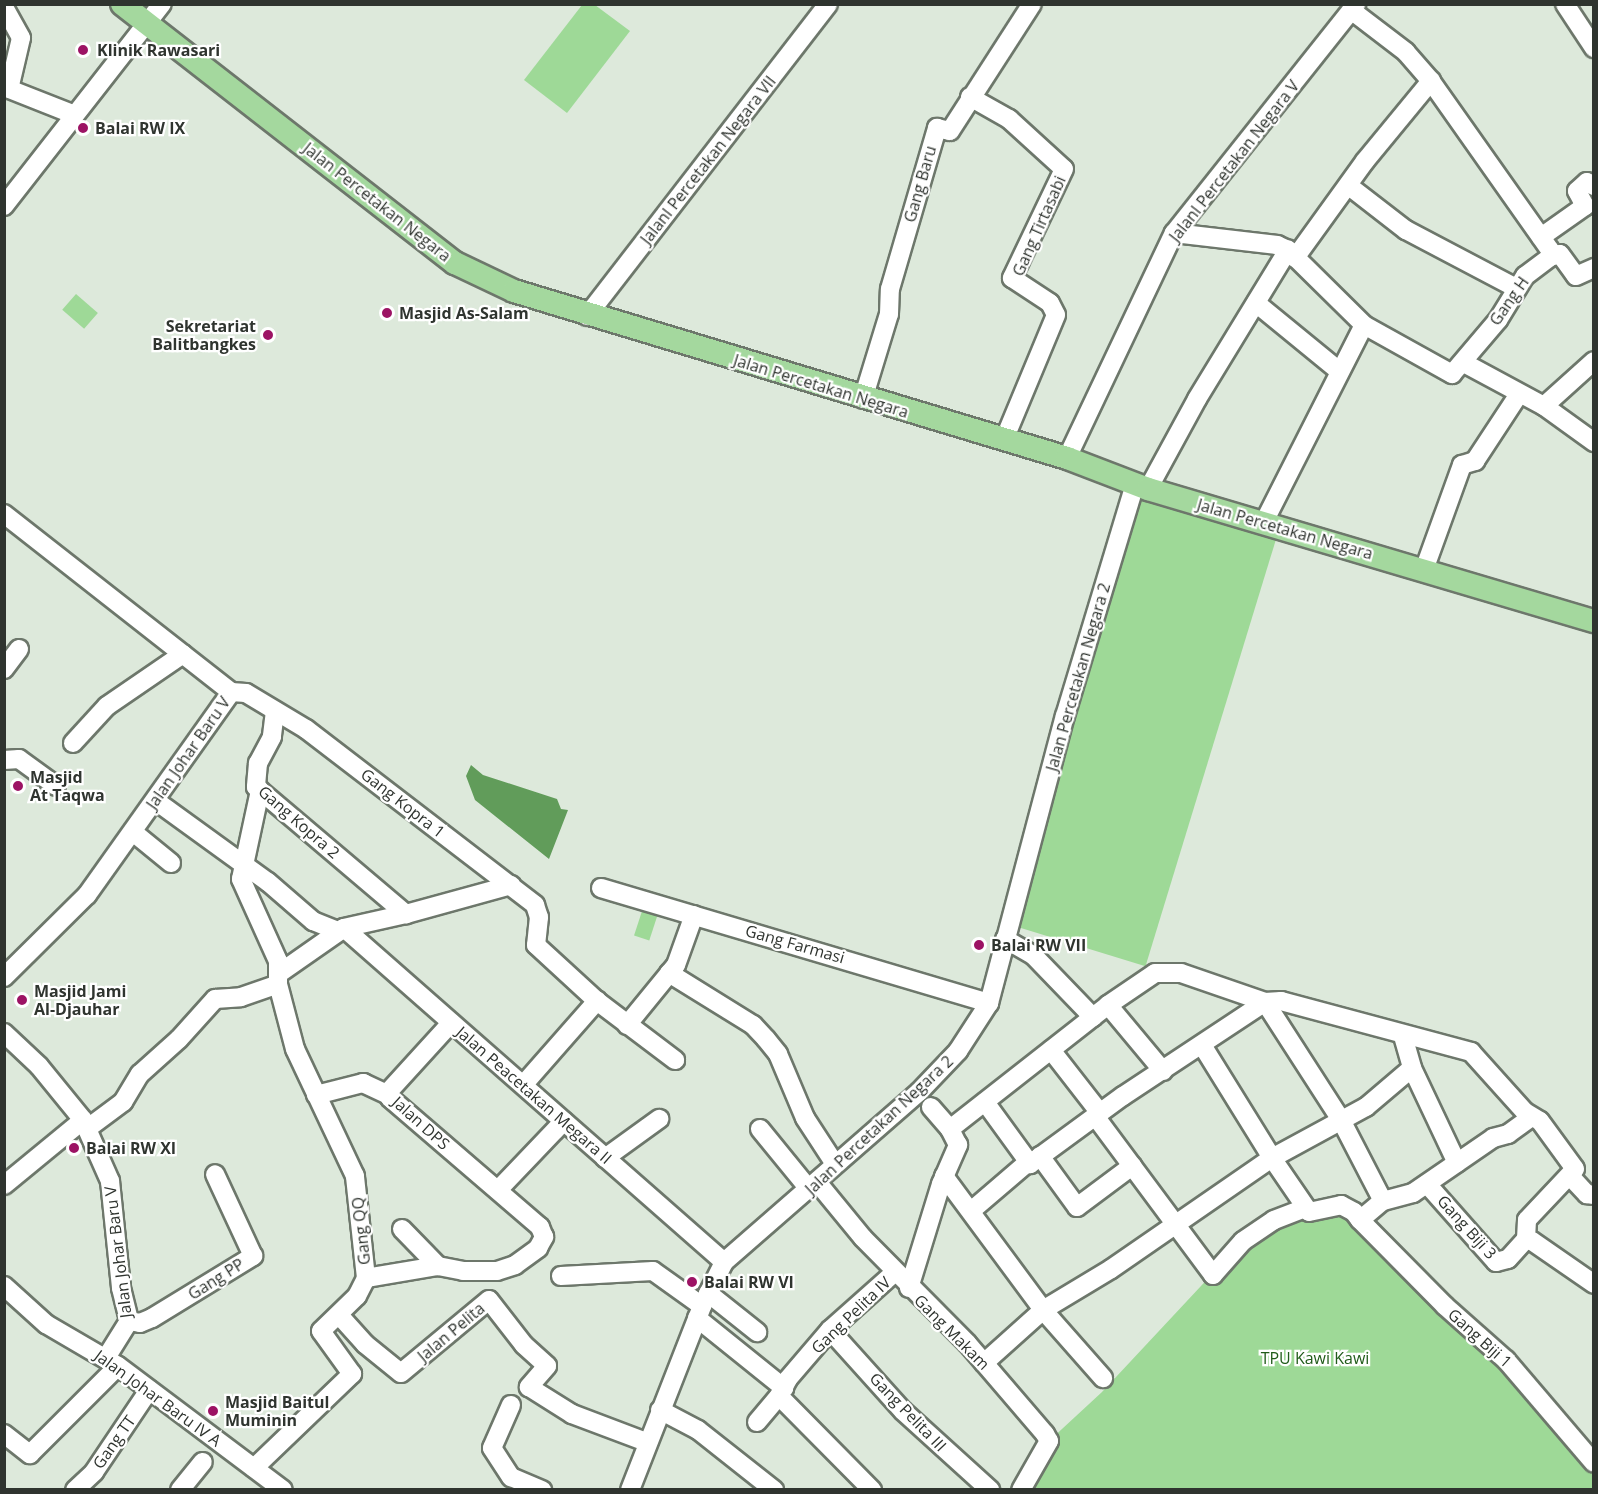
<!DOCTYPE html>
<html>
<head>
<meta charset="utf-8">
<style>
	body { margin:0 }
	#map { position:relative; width:1598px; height:1494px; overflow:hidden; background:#dde9db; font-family:"Open Sans",sans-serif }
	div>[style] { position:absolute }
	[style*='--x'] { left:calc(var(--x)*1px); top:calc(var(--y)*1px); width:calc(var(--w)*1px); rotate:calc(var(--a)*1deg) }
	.green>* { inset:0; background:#9ed997; transform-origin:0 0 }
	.water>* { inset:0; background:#619c5a }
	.roads { filter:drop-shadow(2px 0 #6d776b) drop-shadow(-2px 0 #6d776b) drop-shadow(0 2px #6d776b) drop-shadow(0 -2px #6d776b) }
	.minor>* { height:18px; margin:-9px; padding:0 9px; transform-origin:9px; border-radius:9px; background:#fff }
	.major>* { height:22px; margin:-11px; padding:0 11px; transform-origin:11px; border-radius:11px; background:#a4d89e }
	.dots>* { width:16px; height:16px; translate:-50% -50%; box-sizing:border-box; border:3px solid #fff; border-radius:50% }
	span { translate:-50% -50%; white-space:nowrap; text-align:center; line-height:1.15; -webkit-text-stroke:4.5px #fff; paint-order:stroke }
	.poi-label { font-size:16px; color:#2f342f; font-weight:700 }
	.left { translate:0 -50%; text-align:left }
	.right { translate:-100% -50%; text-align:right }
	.street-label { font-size:16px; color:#2f342f }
	.park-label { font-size:16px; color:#215c1a }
	.frame { position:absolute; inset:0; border:6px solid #2f342f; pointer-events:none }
</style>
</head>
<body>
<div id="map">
	<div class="green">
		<i style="clip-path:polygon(582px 5px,595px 5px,630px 31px,567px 113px,524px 80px)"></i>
		<i style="left:76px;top:294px;width:29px;height:21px;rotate:41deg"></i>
		<i style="left:1135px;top:484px;width:151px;height:458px;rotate:17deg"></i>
		<i style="left:643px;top:908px;width:16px;height:29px;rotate:18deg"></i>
		<i style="clip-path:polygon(1348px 1207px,1594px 1463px,1593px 1490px,1022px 1490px,1049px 1441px,1102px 1392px,1243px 1241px,1274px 1220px)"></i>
	</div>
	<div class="water">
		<i style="clip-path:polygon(471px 765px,483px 775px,557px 799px,561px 809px,568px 810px,549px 859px,475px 800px,466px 776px)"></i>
	</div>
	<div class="roads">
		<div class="minor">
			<i style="--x:1565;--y:4;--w:53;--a:56.6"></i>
			<i style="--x:4;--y:7;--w:35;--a:61"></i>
			<i style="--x:21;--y:38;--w:52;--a:103.2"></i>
			<i style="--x:4;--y:87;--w:76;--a:21.5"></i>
			<i style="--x:970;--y:97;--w:45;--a:29.4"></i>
			<i style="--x:1009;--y:119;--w:74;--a:42.3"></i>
			<i style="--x:1064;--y:169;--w:121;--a:115.5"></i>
			<i style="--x:1012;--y:278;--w:45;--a:33.3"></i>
			<i style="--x:1050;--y:303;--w:13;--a:63"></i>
			<i style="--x:1056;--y:315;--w:135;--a:112.6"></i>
			<i style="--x:1349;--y:186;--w:72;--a:37.7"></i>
			<i style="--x:1406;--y:230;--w:124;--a:27.8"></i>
			<i style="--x:4;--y:206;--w:256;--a:-52"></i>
			<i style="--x:1174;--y:233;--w:104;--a:6.6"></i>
			<i style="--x:1277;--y:245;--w:12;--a:24"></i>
			<i style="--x:1288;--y:250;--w:107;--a:44.6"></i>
			<i style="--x:1364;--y:325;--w:101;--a:29.1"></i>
			<i style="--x:1452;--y:374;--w:71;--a:-49.6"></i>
			<i style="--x:1498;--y:320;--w:52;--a:-58.5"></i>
			<i style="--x:1525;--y:276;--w:31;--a:-37"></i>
			<i style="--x:1550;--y:257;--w:7;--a:-90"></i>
			<i style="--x:1550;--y:250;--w:207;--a:-125.2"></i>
			<i style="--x:1431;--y:81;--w:38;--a:-131"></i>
			<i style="--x:1406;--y:52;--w:69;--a:-142.6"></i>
			<i style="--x:1541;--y:237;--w:54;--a:-35.2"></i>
			<i style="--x:1585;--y:206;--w:17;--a:-118"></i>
			<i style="--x:1577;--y:191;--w:13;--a:-42"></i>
			<i style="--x:1587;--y:182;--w:8;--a:30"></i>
			<i style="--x:1550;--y:257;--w:10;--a:-17"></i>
			<i style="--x:1560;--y:254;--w:27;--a:54"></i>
			<i style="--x:1576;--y:276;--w:20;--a:-24"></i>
			<i style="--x:1295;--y:258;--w:120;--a:-54.2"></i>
			<i style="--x:1365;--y:161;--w:104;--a:-50.5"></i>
			<i style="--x:1256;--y:303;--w:107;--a:39.3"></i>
			<i style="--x:587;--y:316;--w:394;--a:-52.3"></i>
			<i style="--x:1464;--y:363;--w:91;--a:28.3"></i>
			<i style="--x:1544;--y:406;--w:67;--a:-42"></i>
			<i style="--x:863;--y:399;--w:89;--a:-73"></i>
			<i style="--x:889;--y:314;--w:25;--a:-88"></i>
			<i style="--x:890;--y:289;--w:168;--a:-73.7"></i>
			<i style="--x:937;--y:128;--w:13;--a:13"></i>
			<i style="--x:950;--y:131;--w:151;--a:-57.2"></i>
			<i style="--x:1544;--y:406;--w:62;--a:35.8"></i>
			<i style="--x:1067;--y:458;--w:249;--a:-64.6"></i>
			<i style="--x:1174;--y:233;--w:293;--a:-51.5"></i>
			<i style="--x:1148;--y:489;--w:102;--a:-61.4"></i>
			<i style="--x:1197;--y:399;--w:175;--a:-58.6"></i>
			<i style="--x:4;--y:514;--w:288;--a:38.1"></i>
			<i style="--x:1263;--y:524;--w:223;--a:-63.1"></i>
			<i style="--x:1424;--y:570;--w:112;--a:-70.1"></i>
			<i style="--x:1462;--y:465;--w:14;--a:-17"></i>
			<i style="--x:1475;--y:461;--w:80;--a:-56.7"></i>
			<i style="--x:4;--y:669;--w:25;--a:-53"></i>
			<i style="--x:231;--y:692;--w:15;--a:4"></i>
			<i style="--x:246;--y:693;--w:70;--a:31"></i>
			<i style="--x:306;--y:729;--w:289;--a:37.5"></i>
			<i style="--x:535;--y:905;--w:13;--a:72"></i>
			<i style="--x:539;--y:917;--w:28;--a:96"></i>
			<i style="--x:536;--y:945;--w:83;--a:42.6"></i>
			<i style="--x:597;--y:1001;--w:98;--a:37.1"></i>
			<i style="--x:275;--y:711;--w:26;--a:97"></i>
			<i style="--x:272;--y:737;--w:30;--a:118"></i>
			<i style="--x:258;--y:763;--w:24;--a:95"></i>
			<i style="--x:256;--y:787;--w:197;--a:40.3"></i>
			<i style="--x:406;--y:914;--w:64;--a:167.3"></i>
			<i style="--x:344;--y:928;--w:80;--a:145.1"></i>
			<i style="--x:73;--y:743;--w:50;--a:-47.4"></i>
			<i style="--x:107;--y:706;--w:92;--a:-34.4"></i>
			<i style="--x:4;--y:760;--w:15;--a:-4"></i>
			<i style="--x:19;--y:759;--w:46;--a:36.1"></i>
			<i style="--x:156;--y:801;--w:138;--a:35.9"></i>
			<i style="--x:268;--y:882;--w:60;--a:40.9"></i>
			<i style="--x:313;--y:921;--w:27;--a:22"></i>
			<i style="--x:133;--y:832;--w:49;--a:39.2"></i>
			<i style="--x:601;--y:888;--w:405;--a:16.5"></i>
			<i style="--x:406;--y:914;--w:109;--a:-15.4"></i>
			<i style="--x:344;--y:928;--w:506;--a:41.31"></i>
			<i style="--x:1005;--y:939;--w:34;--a:30"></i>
			<i style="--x:1034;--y:956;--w:85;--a:46"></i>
			<i style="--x:669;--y:973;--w:99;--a:31.8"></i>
			<i style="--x:753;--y:1025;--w:19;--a:47"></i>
			<i style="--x:766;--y:1039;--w:19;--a:51"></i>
			<i style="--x:778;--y:1054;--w:69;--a:67.1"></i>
			<i style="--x:805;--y:1118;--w:55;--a:56.9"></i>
			<i style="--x:4;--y:977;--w:117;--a:-44.7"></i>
			<i style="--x:87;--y:895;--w:249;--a:-54.6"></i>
			<i style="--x:1108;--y:1005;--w:57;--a:-34.2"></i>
			<i style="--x:1155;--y:973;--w:26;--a:0"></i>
			<i style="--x:1181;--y:973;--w:89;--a:19"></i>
			<i style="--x:1265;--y:1002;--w:16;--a:-4"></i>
			<i style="--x:1281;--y:1001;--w:197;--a:15"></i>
			<i style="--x:1471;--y:1052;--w:81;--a:48"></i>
			<i style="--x:1525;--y:1112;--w:17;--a:31"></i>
			<i style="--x:1540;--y:1121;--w:59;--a:53.9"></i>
			<i style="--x:1575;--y:1169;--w:70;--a:133.3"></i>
			<i style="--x:1527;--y:1220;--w:19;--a:93"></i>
			<i style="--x:627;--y:1025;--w:77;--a:-50.8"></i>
			<i style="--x:676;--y:965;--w:53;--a:-70.2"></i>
			<i style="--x:4;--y:1033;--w:48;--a:43.3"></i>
			<i style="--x:39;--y:1066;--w:70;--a:50.8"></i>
			<i style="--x:83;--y:1120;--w:67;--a:66.1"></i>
			<i style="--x:110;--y:1181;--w:108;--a:84.1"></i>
			<i style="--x:121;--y:1288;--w:34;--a:76"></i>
			<i style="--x:129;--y:1321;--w:44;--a:121.9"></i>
			<i style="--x:1403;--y:1036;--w:33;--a:74"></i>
			<i style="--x:1412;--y:1068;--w:105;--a:64.7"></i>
			<i style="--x:1202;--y:1045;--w:133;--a:58.2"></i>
			<i style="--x:1272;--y:1158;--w:107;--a:-28.5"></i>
			<i style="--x:1366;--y:1107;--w:60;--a:-40.3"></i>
			<i style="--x:1051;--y:1050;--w:80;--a:52.1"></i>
			<i style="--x:524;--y:1084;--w:111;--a:-48.7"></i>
			<i style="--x:316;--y:1095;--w:49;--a:-14.3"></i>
			<i style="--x:363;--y:1083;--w:29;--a:25"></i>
			<i style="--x:985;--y:1102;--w:77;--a:54"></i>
			<i style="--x:1030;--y:1164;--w:115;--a:-36.2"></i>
			<i style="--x:1123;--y:1096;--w:170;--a:-33.5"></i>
			<i style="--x:1265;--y:1002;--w:140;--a:57.2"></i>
			<i style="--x:1341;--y:1120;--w:91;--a:62.6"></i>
			<i style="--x:1095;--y:1116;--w:198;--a:53.4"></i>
			<i style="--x:1213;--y:1275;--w:45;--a:-48.6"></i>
			<i style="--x:1243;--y:1241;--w:37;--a:-34"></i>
			<i style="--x:1274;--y:1220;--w:33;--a:-21"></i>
			<i style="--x:88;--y:1128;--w:44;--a:-36.6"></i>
			<i style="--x:123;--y:1102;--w:33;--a:-59"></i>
			<i style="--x:140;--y:1074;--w:52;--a:-41.9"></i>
			<i style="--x:179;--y:1039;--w:54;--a:-48"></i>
			<i style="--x:215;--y:999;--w:26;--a:-4"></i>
			<i style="--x:241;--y:997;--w:39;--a:-19"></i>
			<i style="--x:760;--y:1129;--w:77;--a:50.8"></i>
			<i style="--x:950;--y:1129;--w:201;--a:-38.1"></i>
			<i style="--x:1108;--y:1005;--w:86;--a:50.2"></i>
			<i style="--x:1040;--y:1156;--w:63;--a:54"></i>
			<i style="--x:1077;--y:1207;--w:69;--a:-36.7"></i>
			<i style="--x:605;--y:1158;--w:67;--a:-35.8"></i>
			<i style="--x:944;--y:1176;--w:167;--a:53.5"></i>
			<i style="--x:1043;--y:1310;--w:91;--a:48.6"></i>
			<i style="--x:1570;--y:1176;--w:25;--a:47"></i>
			<i style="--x:1587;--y:1194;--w:7;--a:8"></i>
			<i style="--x:817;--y:1182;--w:72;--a:50.6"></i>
			<i style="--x:863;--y:1238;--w:148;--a:45.3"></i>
			<i style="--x:967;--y:1343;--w:120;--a:49.4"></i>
			<i style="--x:1045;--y:1434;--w:8;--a:60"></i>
			<i style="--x:1049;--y:1441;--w:56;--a:119.7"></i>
			<i style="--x:1427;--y:1184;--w:104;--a:48.5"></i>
			<i style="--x:1496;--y:1262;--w:12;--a:-14"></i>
			<i style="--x:1508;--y:1259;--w:27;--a:-48"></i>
			<i style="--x:1526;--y:1239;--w:6;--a:18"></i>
			<i style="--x:1532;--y:1241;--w:75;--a:34.7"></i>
			<i style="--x:4;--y:1185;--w:102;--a:-39.4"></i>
			<i style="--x:498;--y:1190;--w:95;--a:-46.3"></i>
			<i style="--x:971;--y:1211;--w:74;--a:-40.6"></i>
			<i style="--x:1360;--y:1220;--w:121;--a:45.3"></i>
			<i style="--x:1445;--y:1306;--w:81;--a:41.5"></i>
			<i style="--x:1506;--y:1360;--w:135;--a:49.5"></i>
			<i style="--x:402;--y:1229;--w:52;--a:45.8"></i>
			<i style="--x:438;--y:1266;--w:25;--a:11"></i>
			<i style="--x:463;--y:1271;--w:34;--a:0"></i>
			<i style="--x:497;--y:1271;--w:19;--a:-18"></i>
			<i style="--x:515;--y:1265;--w:29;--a:-36"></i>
			<i style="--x:538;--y:1248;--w:13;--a:-61"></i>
			<i style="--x:544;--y:1237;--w:11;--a:-112"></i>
			<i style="--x:540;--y:1227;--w:198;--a:-139.3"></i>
			<i style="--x:390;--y:1098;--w:8;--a:-90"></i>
			<i style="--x:390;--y:1090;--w:91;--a:-47.7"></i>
			<i style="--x:561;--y:1276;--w:92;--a:-3.1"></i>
			<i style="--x:653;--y:1271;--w:60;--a:35.5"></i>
			<i style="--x:366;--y:1278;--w:73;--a:-9.5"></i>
			<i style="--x:4;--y:1286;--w:57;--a:42.1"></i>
			<i style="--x:46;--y:1324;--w:83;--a:30.3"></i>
			<i style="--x:118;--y:1366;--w:206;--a:36.9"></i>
			<i style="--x:909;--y:1288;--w:109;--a:-72.9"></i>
			<i style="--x:941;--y:1184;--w:43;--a:-66.4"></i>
			<i style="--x:958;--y:1145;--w:18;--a:-117"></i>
			<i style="--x:950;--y:1129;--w:29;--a:-131"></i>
			<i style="--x:708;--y:1293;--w:63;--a:38.5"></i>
			<i style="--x:339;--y:1315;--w:39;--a:48"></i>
			<i style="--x:365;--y:1344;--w:46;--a:38.9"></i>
			<i style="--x:401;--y:1373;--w:114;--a:-39.7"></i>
			<i style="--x:489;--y:1300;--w:57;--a:52.1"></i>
			<i style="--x:524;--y:1345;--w:31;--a:42"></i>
			<i style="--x:547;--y:1366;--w:28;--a:131"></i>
			<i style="--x:529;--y:1387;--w:51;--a:32.1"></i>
			<i style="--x:572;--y:1414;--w:79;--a:20.7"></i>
			<i style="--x:697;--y:1318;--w:112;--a:38.8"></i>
			<i style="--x:129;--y:1321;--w:11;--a:10"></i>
			<i style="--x:140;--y:1323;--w:13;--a:-23"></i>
			<i style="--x:152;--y:1318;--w:119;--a:-31.5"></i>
			<i style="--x:253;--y:1256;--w:90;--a:-114.9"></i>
			<i style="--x:830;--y:1330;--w:109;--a:48"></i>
			<i style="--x:903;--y:1411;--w:118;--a:42.2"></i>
			<i style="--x:984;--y:1363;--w:79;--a:-41.9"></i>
			<i style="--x:1043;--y:1310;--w:79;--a:-31.1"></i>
			<i style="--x:1111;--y:1269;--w:196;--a:-34.6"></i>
			<i style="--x:1272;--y:1158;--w:65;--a:55.6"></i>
			<i style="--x:1309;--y:1212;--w:33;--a:-12"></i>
			<i style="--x:1341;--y:1205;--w:15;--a:28"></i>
			<i style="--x:1354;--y:1212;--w:10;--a:53"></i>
			<i style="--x:1360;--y:1220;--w:30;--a:-40"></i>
			<i style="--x:1383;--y:1201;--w:31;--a:-15"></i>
			<i style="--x:1413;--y:1193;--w:97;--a:-34.5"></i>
			<i style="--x:1493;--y:1138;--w:16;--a:-15"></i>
			<i style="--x:1508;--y:1134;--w:29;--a:-36"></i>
			<i style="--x:511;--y:1405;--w:47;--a:113.8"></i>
			<i style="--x:492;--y:1448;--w:35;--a:57"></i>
			<i style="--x:511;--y:1477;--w:34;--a:23"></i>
			<i style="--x:660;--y:1410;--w:43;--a:27.8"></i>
			<i style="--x:698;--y:1430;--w:97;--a:38.3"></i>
			<i style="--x:757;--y:1422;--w:34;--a:-50"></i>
			<i style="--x:4;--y:1434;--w:33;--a:38"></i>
			<i style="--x:30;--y:1454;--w:124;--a:-45"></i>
			<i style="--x:254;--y:1468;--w:136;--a:-43.8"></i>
			<i style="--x:352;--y:1374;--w:53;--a:-125.8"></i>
			<i style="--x:321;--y:1331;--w:50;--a:-44.2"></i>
			<i style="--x:357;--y:1296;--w:20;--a:-63"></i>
			<i style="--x:366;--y:1278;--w:103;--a:-96.2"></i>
			<i style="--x:355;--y:1176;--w:140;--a:-115.3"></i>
			<i style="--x:295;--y:1049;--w:67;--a:-104.7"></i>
			<i style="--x:278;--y:984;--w:23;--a:-90"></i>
			<i style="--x:278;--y:961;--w:90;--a:-114.3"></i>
			<i style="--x:241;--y:879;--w:91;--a:-77.9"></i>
			<i style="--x:75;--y:1490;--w:26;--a:-43"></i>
			<i style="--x:94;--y:1472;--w:99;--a:-56.1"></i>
			<i style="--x:180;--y:1490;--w:36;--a:-51"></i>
			<i style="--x:630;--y:1490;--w:198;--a:-68.6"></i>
			<i style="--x:702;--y:1306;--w:49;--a:-63.4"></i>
			<i style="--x:724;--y:1262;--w:259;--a:-41.1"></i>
			<i style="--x:919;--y:1092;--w:57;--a:-46.4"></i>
			<i style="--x:958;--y:1051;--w:57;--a:-57.1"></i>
			<i style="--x:989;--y:1003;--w:297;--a:-75.2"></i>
			<i style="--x:1065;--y:716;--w:242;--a:-73.2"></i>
			<i style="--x:872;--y:1490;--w:132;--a:-134.7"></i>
			<i style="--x:779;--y:1396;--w:19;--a:-62"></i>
			<i style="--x:788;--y:1379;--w:65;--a:-49.4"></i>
			<i style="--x:830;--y:1330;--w:87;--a:-41.7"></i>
		</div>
		<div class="major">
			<i style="--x:122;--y:4;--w:422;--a:37.9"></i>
			<i style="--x:455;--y:263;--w:65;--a:25.4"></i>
			<i style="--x:514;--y:291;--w:578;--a:16.8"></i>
			<i style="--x:1067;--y:458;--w:87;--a:20.9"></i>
			<i style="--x:1148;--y:489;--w:465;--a:16.5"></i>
		</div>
	</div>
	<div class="dots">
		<i style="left:83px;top:50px;background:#9c1364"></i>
		<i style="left:83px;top:128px;background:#9c1364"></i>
		<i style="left:387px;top:313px;background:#9c1364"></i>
		<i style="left:268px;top:335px;background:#9c1364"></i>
		<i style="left:18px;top:786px;background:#9c1364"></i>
		<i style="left:979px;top:945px;background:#9c1364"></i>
		<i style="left:22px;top:1000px;background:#9c1364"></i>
		<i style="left:74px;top:1148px;background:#9c1364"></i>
		<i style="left:692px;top:1282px;background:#9c1364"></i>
		<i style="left:213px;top:1411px;background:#9c1364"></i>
	</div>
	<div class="poi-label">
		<span class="left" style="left:97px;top:50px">Klinik Rawasari</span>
		<span class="left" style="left:95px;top:128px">Balai RW IX</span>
		<span class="left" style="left:399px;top:313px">Masjid As-Salam</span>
		<span class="right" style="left:256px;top:335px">Sekretariat<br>Balitbangkes</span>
		<span class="left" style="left:30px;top:786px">Masjid<br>At Taqwa</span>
		<span class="left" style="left:991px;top:945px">Balai RW VII</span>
		<span class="left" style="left:34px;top:1000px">Masjid Jami<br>Al-Djauhar</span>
		<span class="left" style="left:86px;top:1148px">Balai RW XI</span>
		<span class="left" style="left:704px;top:1282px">Balai RW VI</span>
		<span class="left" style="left:225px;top:1411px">Masjid Baitul<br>Muminin</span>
	</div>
	<div class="street-label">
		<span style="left:708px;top:160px;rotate:-52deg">Jalanl Percetakan Negara VII</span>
		<span style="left:1234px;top:161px;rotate:-52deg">Jalanl Percetakan Negara V</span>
		<span style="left:920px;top:184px;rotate:-74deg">Gang Baru</span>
		<span style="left:377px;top:202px;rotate:38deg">Jalan Percetakan Negara</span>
		<span style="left:1039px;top:226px;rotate:-66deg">Gang Tirtasabi</span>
		<span style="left:1509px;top:301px;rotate:-55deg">Gang H</span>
		<span style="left:821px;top:386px;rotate:17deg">Jalan Percetakan Negara</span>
		<span style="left:1285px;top:529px;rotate:16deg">Jalan Percetakan Negara</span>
		<span style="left:1078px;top:677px;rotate:-74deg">Jalan Percetakan Negara 2</span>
		<span style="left:188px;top:753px;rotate:-55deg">Jalan Johar Baru V</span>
		<span style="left:403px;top:803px;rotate:38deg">Gang Kopra 1</span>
		<span style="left:299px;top:822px;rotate:41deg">Gang Kopra 2</span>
		<span style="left:795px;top:944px;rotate:16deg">Gang Farmasi</span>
		<span style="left:534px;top:1095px;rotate:41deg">Jalan Peacetakan Megara II</span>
		<span style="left:421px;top:1123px;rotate:42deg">Jalan DPS</span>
		<span style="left:879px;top:1125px;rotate:-43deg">Jalan Percetakan Negara 2</span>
		<span style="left:1467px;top:1227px;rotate:48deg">Gang Biji 3</span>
		<span style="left:361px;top:1231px;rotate:-96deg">Gang QQ</span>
		<span style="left:118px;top:1252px;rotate:-97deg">Jalan Johar Baru V</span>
		<span style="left:216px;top:1279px;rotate:-32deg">Gang PP</span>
		<span style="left:851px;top:1315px;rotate:-44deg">Gang Pelita IV</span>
		<span style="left:451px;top:1332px;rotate:-40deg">Jalan Pelita</span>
		<span style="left:952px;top:1332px;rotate:45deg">Gang Makam</span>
		<span style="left:1480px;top:1338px;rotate:42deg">Gang Biji 1</span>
		<span style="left:158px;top:1398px;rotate:36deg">Jalan Johar Baru IV A</span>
		<span style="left:908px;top:1412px;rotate:46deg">Gang Pelita III</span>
		<span style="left:114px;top:1442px;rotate:-55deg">Gang TT</span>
	</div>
	<div class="park-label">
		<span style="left:1315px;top:1358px">TPU Kawi Kawi</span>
	</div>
	<div class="frame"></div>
</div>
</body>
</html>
